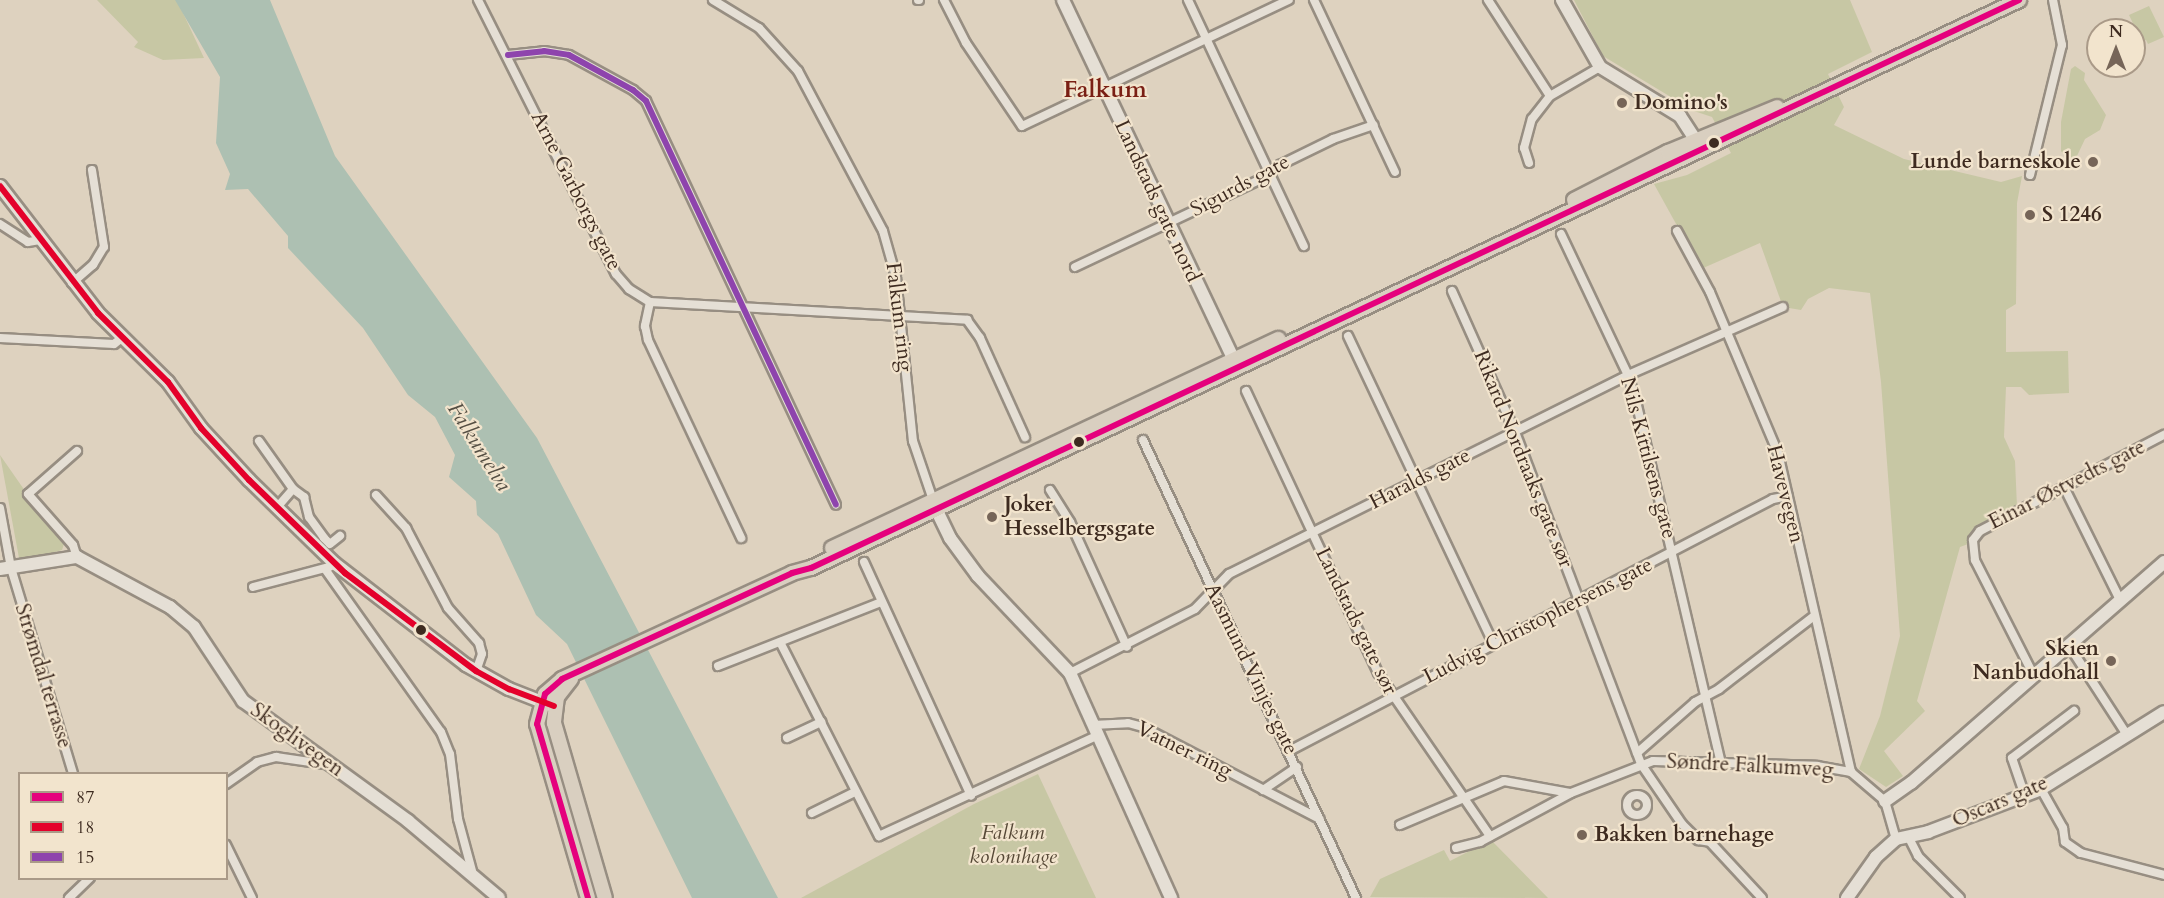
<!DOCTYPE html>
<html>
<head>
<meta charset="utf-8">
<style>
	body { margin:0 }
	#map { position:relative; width:2164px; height:898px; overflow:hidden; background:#ded2bf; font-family:Cardo,serif }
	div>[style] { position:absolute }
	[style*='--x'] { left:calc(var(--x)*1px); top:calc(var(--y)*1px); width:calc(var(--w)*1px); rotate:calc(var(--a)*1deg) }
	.green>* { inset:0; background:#c7c7a4 }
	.water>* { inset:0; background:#adc0b2 }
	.roads { filter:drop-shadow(2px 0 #978e82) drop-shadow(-2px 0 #978e82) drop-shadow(0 2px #978e82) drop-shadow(0 -2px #978e82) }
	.street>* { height:8px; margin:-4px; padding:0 4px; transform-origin:4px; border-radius:4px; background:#e5dfd5 }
	.street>.ring { margin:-4px; padding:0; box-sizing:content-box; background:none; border:8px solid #e5dfd5; border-radius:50% }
	.secondary>* { height:12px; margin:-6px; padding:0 6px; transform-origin:6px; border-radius:6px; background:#e5dfd5 }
	.primary>* { height:14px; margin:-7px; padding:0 7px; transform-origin:7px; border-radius:7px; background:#d9cfc0 }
	.bus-1>* { height:6px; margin:-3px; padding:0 3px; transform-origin:3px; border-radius:3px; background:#e5007d }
	.bus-2>* { height:6px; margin:-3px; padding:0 3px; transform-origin:3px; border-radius:3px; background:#e4002b }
	.bus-3>* { height:6px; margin:-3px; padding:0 3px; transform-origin:3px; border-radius:3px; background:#8e44ad }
	.dots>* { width:16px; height:16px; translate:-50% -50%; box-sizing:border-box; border:3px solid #f2e4cd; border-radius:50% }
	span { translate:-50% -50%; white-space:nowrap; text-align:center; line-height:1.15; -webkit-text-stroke:4.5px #f2e4cd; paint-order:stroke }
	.poi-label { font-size:21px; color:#3e2b20; font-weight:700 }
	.left { translate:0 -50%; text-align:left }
	.right { translate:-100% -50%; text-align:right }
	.street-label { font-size:21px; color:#3e2b20 }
	.park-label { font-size:21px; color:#564836; font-style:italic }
	.water-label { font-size:22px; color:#544e43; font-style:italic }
	.quarter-label { font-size:24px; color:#7a1f14; font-weight:700 }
	.legend { position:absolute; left:18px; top:772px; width:210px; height:108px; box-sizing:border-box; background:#f2e4cd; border:2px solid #aa9a88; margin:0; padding:8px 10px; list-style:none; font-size:18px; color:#3e2b20 }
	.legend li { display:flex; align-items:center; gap:12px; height:30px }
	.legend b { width:30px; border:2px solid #aa9a88 }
	.north { position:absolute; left:2086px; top:18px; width:60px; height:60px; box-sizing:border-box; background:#f2e4cd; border:2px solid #aa9a88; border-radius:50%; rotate:0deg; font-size:16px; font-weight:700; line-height:24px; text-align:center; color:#3e2b20 }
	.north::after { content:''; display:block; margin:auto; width:21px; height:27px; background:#766558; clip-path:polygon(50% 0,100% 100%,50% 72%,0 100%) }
</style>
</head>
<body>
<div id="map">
	<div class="green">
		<i style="clip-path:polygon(97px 0,177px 0,204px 58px,163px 60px,134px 47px,138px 42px)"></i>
		<i style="clip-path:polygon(1574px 0,1850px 0,1872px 52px,1828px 74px,1844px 107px,1834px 125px,1904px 159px,2001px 182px,2022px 176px,2017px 203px,2016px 304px,2006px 310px,2006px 352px,2068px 351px,2069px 393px,2029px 395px,2021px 387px,2006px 387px,2004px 437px,2015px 461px,2017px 507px,1974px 531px,1968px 544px,1960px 547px,1917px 701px,1925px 711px,1884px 751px,1903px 776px,1886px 787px,1859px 769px,1880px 716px,1900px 636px,1881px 382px,1870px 293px,1829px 288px,1808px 299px,1801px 310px,1783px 307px,1760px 243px,1701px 269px,1654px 184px,1687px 175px,1731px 153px,1712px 117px,1694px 111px,1603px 56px)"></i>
		<i style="clip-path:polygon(2149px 6px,2164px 37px,2148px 44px,2146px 40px,2142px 42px,2129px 15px)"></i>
		<i style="clip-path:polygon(2075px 66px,2085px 73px,2084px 80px,2106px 115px,2100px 130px,2085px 139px,2076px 158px,2068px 160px,2061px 151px,2061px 122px,2071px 69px)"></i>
		<i style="clip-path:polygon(0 455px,23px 488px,25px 500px,64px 544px,62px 550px,24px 561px,19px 558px)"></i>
		<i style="clip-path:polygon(1038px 774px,1096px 898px,801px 898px,974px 804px)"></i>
		<i style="clip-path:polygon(1491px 840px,1548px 898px,1370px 897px,1380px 879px,1444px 850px,1450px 861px)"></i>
	</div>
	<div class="water">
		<i style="clip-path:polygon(175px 0,270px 0,335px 156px,537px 438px,778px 898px,692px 898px,567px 644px,536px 615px,498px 534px,477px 515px,476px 501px,449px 477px,455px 455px,435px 417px,408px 395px,363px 328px,288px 248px,288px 236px,248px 189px,225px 190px,230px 174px,216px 143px,220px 77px)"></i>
	</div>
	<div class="roads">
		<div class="street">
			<i style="--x:478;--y:0;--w:307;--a:63.3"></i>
			<i style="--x:616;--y:274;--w:20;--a:49"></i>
			<i style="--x:629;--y:289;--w:25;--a:32"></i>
			<i style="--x:650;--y:302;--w:25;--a:102"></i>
			<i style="--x:645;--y:326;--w:14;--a:78"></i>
			<i style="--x:648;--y:340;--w:219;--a:64.8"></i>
			<i style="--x:713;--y:0;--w:54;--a:31.3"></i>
			<i style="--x:759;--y:28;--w:58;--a:47.8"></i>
			<i style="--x:798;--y:71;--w:181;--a:62"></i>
			<i style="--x:883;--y:231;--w:48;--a:74.2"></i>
			<i style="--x:896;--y:277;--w:165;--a:84.1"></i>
			<i style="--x:913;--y:441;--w:65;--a:71.3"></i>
			<i style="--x:918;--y:0;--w:1;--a:0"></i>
			<i style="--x:944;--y:0;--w:48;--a:62.9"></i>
			<i style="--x:966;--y:43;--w:100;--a:56"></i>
			<i style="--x:1022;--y:126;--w:295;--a:-25.3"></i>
			<i style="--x:1188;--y:0;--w:272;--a:64.8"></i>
			<i style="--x:1314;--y:0;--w:190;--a:64.8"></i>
			<i style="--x:1488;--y:0;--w:114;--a:57.1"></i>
			<i style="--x:508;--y:55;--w:36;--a:-6"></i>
			<i style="--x:544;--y:51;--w:25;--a:9"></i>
			<i style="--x:569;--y:55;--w:73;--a:28.7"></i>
			<i style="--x:633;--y:90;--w:17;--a:40"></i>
			<i style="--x:646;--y:101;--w:446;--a:64.8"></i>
			<i style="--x:1529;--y:163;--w:16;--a:-108"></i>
			<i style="--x:1524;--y:148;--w:30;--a:-75"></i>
			<i style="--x:1532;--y:119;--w:29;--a:-52"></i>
			<i style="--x:1550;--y:96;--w:58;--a:-30.1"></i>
			<i style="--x:2030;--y:175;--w:134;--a:-76.2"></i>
			<i style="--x:2062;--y:45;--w:46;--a:-101.3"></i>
			<i style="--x:0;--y:224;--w:33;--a:33"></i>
			<i style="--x:28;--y:242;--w:12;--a:-9"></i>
			<i style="--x:1677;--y:231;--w:69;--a:61.6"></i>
			<i style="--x:1710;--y:292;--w:175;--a:67.1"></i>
			<i style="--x:1778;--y:453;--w:327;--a:77.1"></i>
			<i style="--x:1561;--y:234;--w:156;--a:64.6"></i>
			<i style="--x:1628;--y:375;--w:27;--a:73"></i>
			<i style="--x:1636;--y:401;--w:371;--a:76.8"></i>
			<i style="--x:1075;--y:267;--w:204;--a:-25.3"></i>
			<i style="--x:1259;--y:180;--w:26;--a:-36"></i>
			<i style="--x:1280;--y:165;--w:59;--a:-26.1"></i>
			<i style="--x:1333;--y:139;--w:43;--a:-18.9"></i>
			<i style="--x:72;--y:283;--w:28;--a:-41"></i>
			<i style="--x:93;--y:265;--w:21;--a:-59"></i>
			<i style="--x:104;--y:247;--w:78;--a:-98.9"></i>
			<i style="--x:1452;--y:291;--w:154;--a:65.9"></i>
			<i style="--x:1515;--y:432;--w:355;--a:69.2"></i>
			<i style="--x:1641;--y:764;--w:73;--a:55.7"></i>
			<i style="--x:1682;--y:824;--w:23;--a:45"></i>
			<i style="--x:1698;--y:840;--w:12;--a:9"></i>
			<i style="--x:1710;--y:842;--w:76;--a:47.1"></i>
			<i style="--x:650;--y:302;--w:318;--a:3.2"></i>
			<i style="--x:967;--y:320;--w:22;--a:54"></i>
			<i style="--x:980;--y:338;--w:109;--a:65.6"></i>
			<i style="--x:1348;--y:336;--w:340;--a:64.7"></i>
			<i style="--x:0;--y:338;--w:114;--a:3"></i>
			<i style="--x:114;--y:344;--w:11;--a:-38"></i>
			<i style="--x:1246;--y:391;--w:311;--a:64.9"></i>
			<i style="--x:1378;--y:673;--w:198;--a:55.5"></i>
			<i style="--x:1143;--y:440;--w:505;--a:65.06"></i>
			<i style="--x:259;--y:441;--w:59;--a:54.7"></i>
			<i style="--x:293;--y:489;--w:23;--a:131"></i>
			<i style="--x:77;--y:451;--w:65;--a:138.7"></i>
			<i style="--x:28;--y:494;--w:68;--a:48.6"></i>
			<i style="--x:73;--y:545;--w:13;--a:72"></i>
			<i style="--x:2064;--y:487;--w:126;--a:63.6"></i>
			<i style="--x:293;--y:489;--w:14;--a:36"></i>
			<i style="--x:304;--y:497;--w:21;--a:76"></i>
			<i style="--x:309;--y:517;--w:26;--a:54"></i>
			<i style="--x:324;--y:538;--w:8;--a:45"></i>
			<i style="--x:330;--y:544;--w:13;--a:-39"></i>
			<i style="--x:1050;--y:490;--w:38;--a:58"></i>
			<i style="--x:1070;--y:522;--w:137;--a:65.5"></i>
			<i style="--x:376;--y:495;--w:45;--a:47.7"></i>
			<i style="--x:406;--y:528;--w:90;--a:62.3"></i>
			<i style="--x:448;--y:608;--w:47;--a:48.5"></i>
			<i style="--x:479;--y:643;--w:11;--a:75"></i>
			<i style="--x:482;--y:654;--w:18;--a:109"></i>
			<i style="--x:0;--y:508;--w:61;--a:79.6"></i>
			<i style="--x:11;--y:568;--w:215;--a:73.2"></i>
			<i style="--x:864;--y:562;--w:257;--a:65.4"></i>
			<i style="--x:325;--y:569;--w:200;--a:54.6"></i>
			<i style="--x:441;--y:732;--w:24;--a:68"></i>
			<i style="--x:450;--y:754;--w:65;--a:83"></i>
			<i style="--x:458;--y:819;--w:54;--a:74.9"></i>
			<i style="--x:253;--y:587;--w:79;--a:-14.7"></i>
			<i style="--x:780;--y:642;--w:218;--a:63"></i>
			<i style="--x:879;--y:836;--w:239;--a:-24.7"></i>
			<i style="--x:2068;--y:644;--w:108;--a:57"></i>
			<i style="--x:718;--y:666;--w:175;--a:-21.4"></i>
			<i style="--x:1070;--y:673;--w:140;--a:-27.1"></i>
			<i style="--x:1195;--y:609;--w:49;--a:-45.8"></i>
			<i style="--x:1229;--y:574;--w:446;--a:-26.5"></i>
			<i style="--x:1628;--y:375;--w:169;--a:-23.7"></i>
			<i style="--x:2033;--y:674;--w:128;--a:-117"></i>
			<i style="--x:1975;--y:560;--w:20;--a:-96"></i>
			<i style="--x:1973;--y:540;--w:11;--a:-52"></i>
			<i style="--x:1980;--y:531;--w:208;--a:-27.6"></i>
			<i style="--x:1093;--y:725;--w:35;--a:-3"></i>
			<i style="--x:1128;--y:723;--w:16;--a:15"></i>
			<i style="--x:1143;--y:727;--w:199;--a:27.5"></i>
			<i style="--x:787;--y:738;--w:38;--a:-25"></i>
			<i style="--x:1291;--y:750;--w:543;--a:-27.51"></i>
			<i style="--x:1773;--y:499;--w:15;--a:-11"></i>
			<i style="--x:1637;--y:753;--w:77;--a:-41.3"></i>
			<i style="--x:1695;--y:702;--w:27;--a:-28"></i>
			<i style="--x:1719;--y:689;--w:118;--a:-37.5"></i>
			<i style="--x:226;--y:784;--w:38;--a:-35"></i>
			<i style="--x:257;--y:762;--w:20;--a:-15"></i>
			<i style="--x:276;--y:757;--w:56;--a:8.3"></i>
			<i style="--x:2041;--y:789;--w:45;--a:60.6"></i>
			<i style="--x:2063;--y:828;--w:14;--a:82"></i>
			<i style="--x:2065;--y:842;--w:19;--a:35"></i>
			<i style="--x:2081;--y:853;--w:86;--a:14.8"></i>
			<i style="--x:1263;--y:790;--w:41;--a:-34.1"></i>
			<i class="ring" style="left:1627px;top:795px;width:12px;height:12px"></i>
			<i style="--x:2025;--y:796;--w:40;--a:-108.9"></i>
			<i style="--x:2012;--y:758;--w:78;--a:-37.2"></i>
			<i style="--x:812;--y:813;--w:48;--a:-26"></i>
			<i style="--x:1400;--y:825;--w:113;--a:-22.9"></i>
			<i style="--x:1504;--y:781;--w:67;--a:10.3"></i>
			<i style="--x:1908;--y:836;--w:22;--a:63"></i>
			<i style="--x:1918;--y:856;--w:59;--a:45"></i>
			<i style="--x:226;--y:845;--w:59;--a:63.9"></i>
			<i style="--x:1456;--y:848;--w:25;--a:-14"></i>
			<i style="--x:1480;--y:842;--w:103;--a:-28.3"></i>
			<i style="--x:1571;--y:793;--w:88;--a:-21.3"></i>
			<i style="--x:1653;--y:761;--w:164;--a:1.7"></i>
			<i style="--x:1817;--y:766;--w:35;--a:10"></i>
			<i style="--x:1851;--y:772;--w:45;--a:40.5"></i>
			<i style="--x:1885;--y:801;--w:40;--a:74"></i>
			<i style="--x:69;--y:898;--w:29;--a:-44"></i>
		</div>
		<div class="secondary">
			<i style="--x:1063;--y:0;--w:406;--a:64.6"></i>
			<i style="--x:1562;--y:0;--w:77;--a:60.4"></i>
			<i style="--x:1600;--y:67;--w:94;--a:31.5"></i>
			<i style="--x:1680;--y:116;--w:38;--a:57"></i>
			<i style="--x:0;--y:186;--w:160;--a:52.3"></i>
			<i style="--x:98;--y:313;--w:98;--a:44.6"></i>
			<i style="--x:168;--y:382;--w:57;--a:54.3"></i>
			<i style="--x:201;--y:428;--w:71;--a:47.3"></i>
			<i style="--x:249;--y:480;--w:119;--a:44.3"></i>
			<i style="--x:334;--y:563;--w:167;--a:37.7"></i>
			<i style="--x:466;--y:665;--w:49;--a:29.2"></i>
			<i style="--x:509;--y:689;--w:44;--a:21.3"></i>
			<i style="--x:936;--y:509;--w:32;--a:64"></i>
			<i style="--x:950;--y:538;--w:47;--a:53.6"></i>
			<i style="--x:978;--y:576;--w:134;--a:46.5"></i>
			<i style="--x:1070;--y:673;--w:247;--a:65.8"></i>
			<i style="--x:0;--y:569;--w:78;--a:-8.9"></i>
			<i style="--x:77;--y:557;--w:106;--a:28.3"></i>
			<i style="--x:170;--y:607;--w:31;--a:40"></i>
			<i style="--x:194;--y:627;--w:89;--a:56.5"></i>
			<i style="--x:243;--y:701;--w:204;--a:36"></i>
			<i style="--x:408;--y:821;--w:119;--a:40.2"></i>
			<i style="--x:1885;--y:801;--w:32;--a:-35"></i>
			<i style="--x:1911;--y:783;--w:336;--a:-41.1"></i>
			<i style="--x:1847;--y:898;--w:50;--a:-54.7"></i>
			<i style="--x:1876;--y:857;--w:27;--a:-42"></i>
			<i style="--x:1896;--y:839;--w:33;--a:-12"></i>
			<i style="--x:1928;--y:832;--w:121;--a:-20.8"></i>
			<i style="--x:2041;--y:789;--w:145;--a:-32"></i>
		</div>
		<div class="primary">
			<i style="--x:1574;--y:200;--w:106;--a:-27.1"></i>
			<i style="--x:1668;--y:152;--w:118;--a:-22.4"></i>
			<i style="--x:832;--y:548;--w:493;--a:-25.1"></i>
			<i style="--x:571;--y:679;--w:23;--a:128"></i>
			<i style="--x:557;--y:697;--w:26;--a:97"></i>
			<i style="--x:554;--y:723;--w:182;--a:73.8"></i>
			<i style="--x:588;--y:898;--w:181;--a:-106.3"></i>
			<i style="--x:537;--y:724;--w:31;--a:-75"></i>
			<i style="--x:545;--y:694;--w:23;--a:-41"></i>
			<i style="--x:562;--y:679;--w:253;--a:-24.7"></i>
			<i style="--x:792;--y:573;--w:20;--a:-15"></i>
			<i style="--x:811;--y:568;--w:1335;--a:-25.18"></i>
		</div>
	</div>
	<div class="bus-1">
		<i style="--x:588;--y:898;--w:181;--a:-106.3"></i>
		<i style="--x:537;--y:724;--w:31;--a:-75"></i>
		<i style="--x:545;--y:694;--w:23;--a:-41"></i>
		<i style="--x:562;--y:679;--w:253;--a:-24.7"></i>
		<i style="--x:792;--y:573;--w:20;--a:-15"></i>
		<i style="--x:811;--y:568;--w:1335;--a:-25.18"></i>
	</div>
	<div class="bus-2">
		<i style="--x:0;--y:186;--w:160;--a:52.3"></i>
		<i style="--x:98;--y:313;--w:98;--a:44.6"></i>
		<i style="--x:168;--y:382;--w:57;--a:54.3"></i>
		<i style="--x:201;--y:428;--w:71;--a:47.3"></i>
		<i style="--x:249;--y:480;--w:134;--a:44.1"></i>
		<i style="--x:345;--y:573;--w:164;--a:36.8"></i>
		<i style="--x:476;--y:671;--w:38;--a:29"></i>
		<i style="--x:509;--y:689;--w:48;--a:20.7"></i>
	</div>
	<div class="bus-3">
		<i style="--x:508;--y:55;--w:36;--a:-6"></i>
		<i style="--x:544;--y:51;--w:25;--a:9"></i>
		<i style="--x:569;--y:55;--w:73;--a:28.7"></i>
		<i style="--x:633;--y:90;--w:17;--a:40"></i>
		<i style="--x:646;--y:101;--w:446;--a:64.8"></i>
	</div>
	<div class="dots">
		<i style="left:1622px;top:103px;background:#766558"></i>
		<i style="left:1714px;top:143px;background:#3e2b20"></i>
		<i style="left:2093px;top:162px;background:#766558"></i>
		<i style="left:2030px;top:215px;background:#766558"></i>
		<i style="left:1079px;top:442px;background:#3e2b20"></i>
		<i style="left:992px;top:517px;background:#766558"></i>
		<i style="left:421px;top:630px;background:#3e2b20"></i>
		<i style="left:2111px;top:661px;background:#766558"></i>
		<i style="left:1582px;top:835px;background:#766558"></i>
	</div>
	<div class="poi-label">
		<span class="left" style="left:1634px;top:103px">Domino's</span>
		<span class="right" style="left:2081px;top:162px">Lunde barneskole</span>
		<span class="left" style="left:2042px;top:215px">S 1246</span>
		<span class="left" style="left:1004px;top:517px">Joker<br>Hesselbergsgate</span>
		<span class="right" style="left:2099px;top:661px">Skien<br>Nanbudohall</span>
		<span class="left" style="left:1594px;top:835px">Bakken barnehage</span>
	</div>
	<div class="street-label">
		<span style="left:1240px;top:186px;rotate:-28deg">Sigurds gate</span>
		<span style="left:576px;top:191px;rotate:63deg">Arne Garborgs gate</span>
		<span style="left:1157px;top:201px;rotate:65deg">Landstads gate nord</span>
		<span style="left:899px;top:317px;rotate:83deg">Falkum ring</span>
		<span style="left:1648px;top:458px;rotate:75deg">Nils Kittilsens gate</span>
		<span style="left:1523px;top:459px;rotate:68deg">Rikard Nordraaks gate sør</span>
		<span style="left:1420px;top:479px;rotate:-27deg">Haralds gate</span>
		<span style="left:2067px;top:485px;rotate:-27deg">Einar Østvedts gate</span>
		<span style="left:1785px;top:494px;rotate:76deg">Havevegen</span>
		<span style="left:1356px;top:621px;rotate:64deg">Landstads gate sør</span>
		<span style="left:1538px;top:621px;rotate:-27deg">Ludvig Christophersens gate</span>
		<span style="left:1251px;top:669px;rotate:64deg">Aasmund Vinjes gate</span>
		<span style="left:43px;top:676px;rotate:73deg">Strømdal terrasse</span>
		<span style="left:297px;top:740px;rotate:36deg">Skoglivegen</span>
		<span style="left:1184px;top:750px;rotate:26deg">Vatner ring</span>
		<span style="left:1750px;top:766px;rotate:3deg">Søndre Falkumveg</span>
		<span style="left:2000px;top:802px;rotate:-23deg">Oscars gate</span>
	</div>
	<div class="park-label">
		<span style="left:1013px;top:845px">Falkum<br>kolonihage</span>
	</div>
	<div class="water-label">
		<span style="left:479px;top:447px;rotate:58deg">Falkumelva</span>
	</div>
	<div class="quarter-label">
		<span style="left:1105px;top:90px">Falkum</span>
	</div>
	<ul class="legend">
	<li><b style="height:8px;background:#e5007d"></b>87</li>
	<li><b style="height:8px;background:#e4002b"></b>18</li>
	<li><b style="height:8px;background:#8e44ad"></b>15</li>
	</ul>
	<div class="north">N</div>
</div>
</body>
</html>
